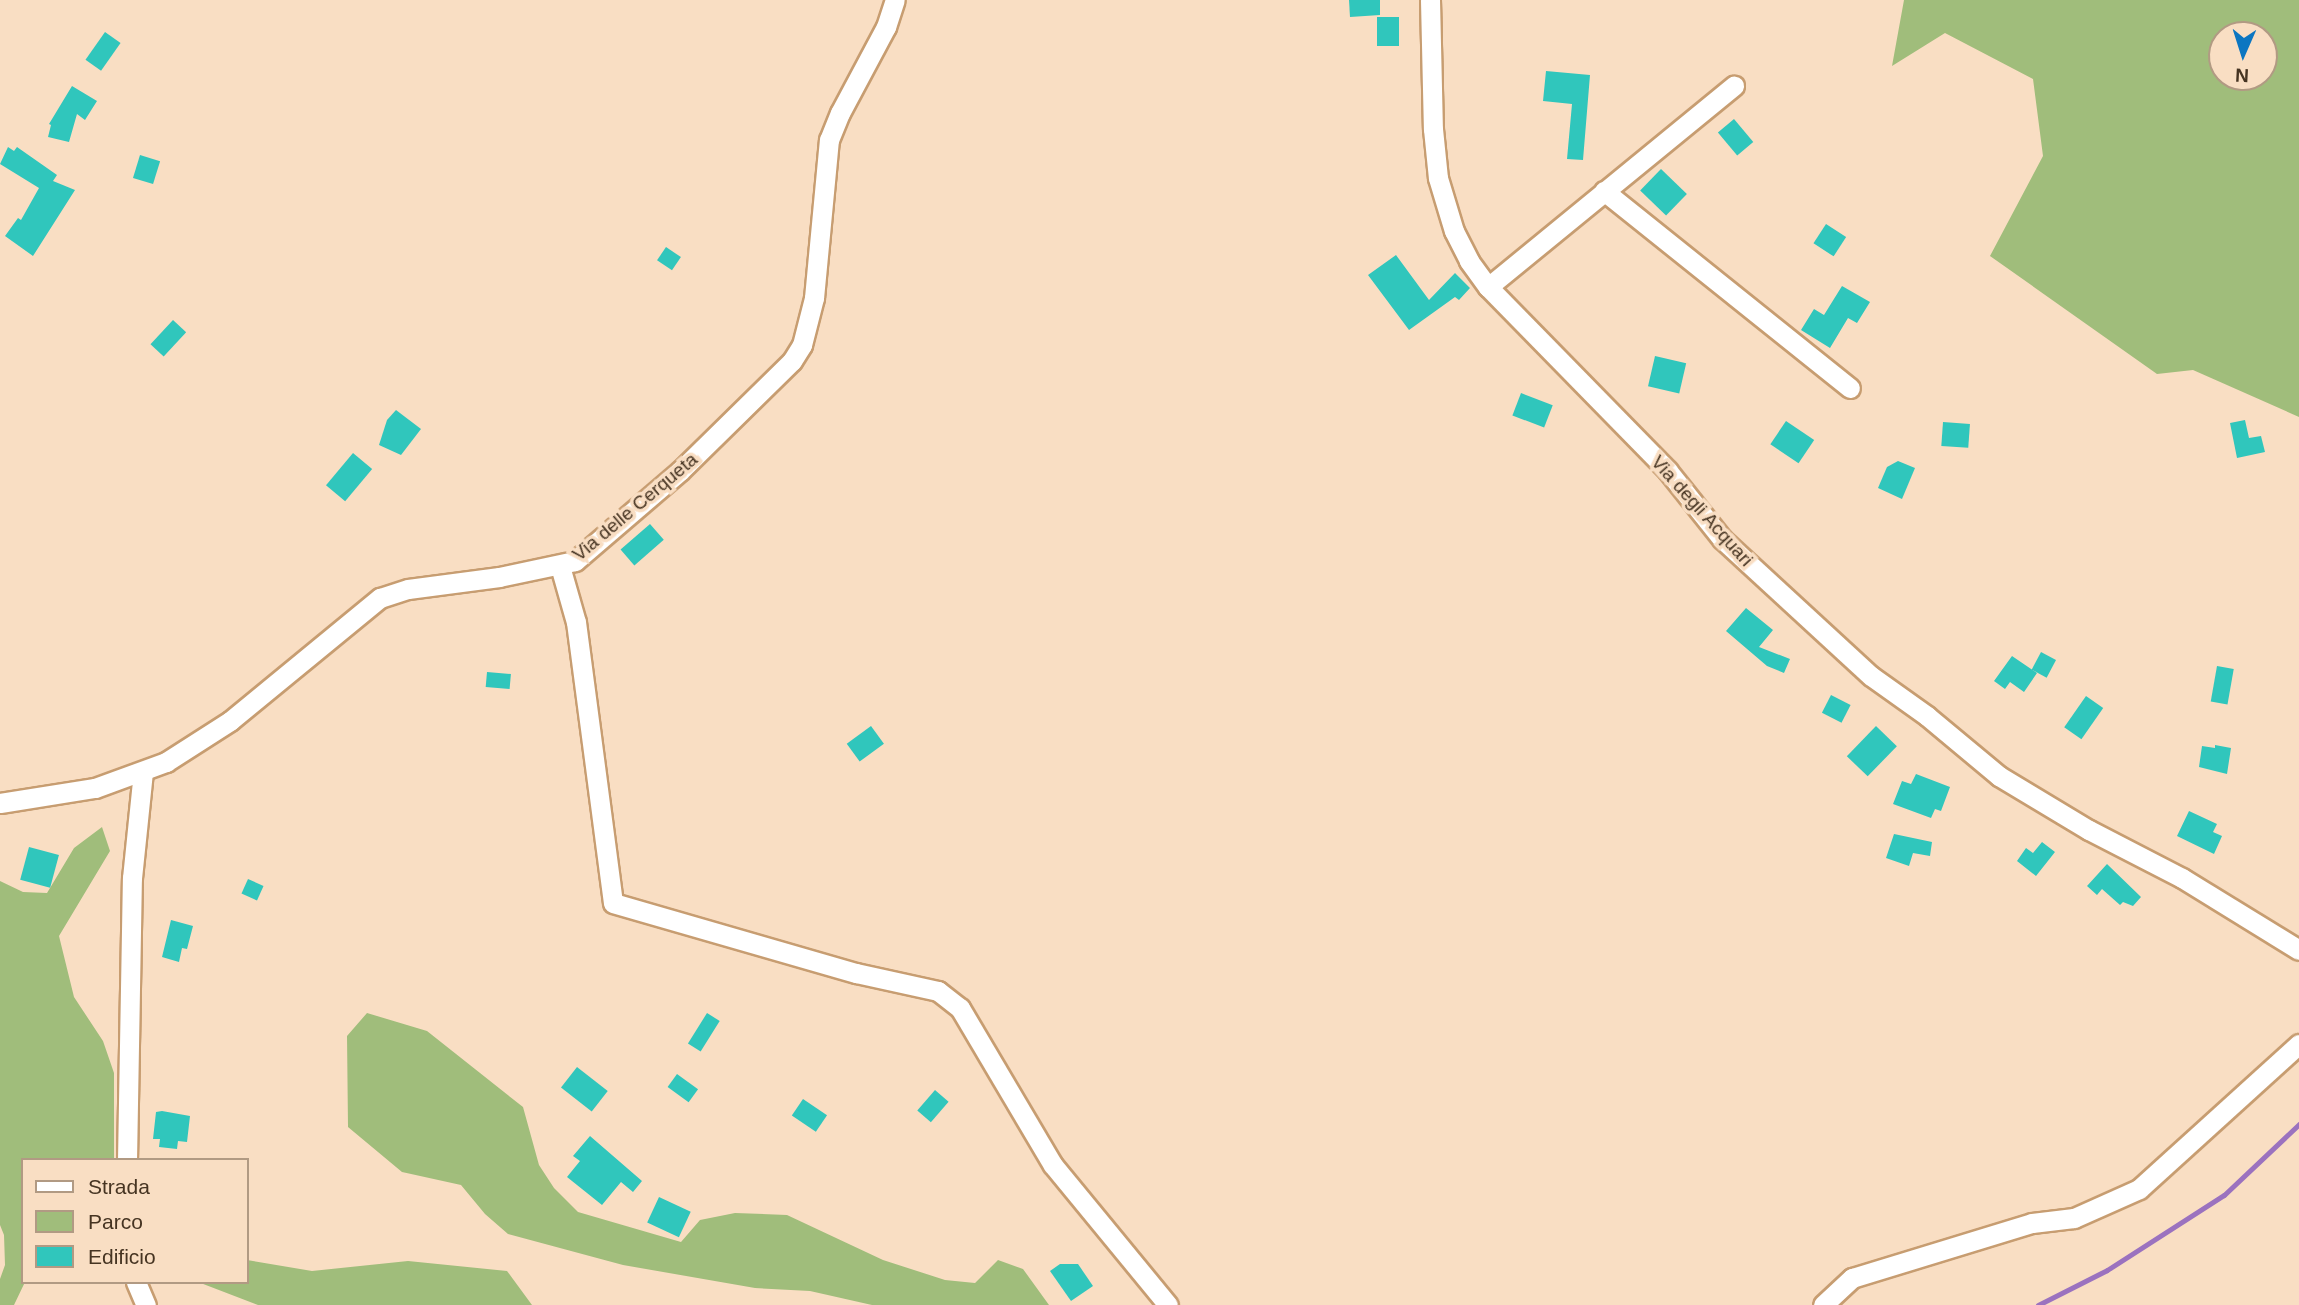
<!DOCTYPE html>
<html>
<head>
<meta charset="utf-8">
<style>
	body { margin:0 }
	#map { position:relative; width:2299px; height:1305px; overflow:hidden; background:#f9dec3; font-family:Arial,sans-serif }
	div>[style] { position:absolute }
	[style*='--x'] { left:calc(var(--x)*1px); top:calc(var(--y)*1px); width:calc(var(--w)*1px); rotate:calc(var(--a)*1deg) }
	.green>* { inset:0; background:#a0bd7b }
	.stream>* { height:5px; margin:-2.5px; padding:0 2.5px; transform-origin:2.5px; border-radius:2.5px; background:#9b72bf }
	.building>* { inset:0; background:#30c6bc; transform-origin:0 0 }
	.roads { filter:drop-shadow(2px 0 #c79d71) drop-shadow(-2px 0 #c79d71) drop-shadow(0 2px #c79d71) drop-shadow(0 -2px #c79d71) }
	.minor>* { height:19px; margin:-9.5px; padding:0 9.5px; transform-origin:9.5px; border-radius:9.5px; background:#fff }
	span { translate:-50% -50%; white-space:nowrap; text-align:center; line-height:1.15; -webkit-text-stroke:7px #f9dec3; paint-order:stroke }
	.street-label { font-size:19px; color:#463422 }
	.legend { position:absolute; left:21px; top:1158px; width:228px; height:126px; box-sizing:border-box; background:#f9dec3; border:2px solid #b19a83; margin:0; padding:9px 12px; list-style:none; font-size:21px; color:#463422 }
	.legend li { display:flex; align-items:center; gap:14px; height:35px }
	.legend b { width:35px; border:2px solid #b19a83 }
	.north { position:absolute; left:2208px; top:21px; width:70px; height:70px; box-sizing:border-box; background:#f9dec3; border:2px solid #b19a83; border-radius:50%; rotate:183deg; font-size:19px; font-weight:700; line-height:28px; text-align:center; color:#463422 }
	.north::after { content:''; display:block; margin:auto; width:24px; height:32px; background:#0c76c1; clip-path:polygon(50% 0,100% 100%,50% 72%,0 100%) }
</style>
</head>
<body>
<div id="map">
	<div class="green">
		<i style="clip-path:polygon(evenodd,1904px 0,2299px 0,2299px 417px,2193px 370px,2157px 374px,1990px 256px,2043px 156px,2033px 79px,1945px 33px,1892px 66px,1904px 0,2264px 35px,2264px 77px,2222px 77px,2222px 35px,2264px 35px)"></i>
		<i style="clip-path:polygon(102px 827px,110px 851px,59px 936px,74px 997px,103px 1041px,114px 1073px,114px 1160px,23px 1160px,25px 1282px,14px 1305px,0 1305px,0 1279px,5px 1265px,4px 1235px,0 1225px,0 881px,23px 892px,47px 893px,74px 848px)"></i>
		<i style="clip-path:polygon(367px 1013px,427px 1031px,523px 1107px,539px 1165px,554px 1188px,578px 1212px,681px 1242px,700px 1220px,735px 1213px,787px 1215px,883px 1260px,945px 1280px,975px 1283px,998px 1260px,1023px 1269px,1049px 1305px,872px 1305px,810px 1291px,755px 1288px,623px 1265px,508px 1234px,485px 1214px,461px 1185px,402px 1172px,348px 1127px,347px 1036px)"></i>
		<i style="clip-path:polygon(247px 1260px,312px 1271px,408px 1261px,507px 1271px,532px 1305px,258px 1305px,198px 1282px,247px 1282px)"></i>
	</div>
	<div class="stream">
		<i style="--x:2038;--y:1305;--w:77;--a:-26.9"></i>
		<i style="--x:2107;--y:1270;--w:139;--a:-32.7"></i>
		<i style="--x:2224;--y:1195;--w:103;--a:-43.4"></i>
	</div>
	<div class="building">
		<i style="clip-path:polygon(1349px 0,1380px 0,1380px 15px,1350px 17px)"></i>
		<i style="left:1377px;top:17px;width:22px;height:29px"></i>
		<i style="left:105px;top:32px;width:19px;height:34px;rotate:35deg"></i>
		<i style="clip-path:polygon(1546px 71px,1590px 75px,1583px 160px,1567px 159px,1572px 104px,1543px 101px)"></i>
		<i style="clip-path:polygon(72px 86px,97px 101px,85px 120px,77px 114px,69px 142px,48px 137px,51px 125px,49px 124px)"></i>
		<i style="left:1734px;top:119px;width:30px;height:21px;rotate:50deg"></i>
		<i style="clip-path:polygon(8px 147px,14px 151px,17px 147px,57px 175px,53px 181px,75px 190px,33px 256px,5px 236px,18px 218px,21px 220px,39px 188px,0 164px)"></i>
		<i style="left:140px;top:155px;width:21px;height:24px;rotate:17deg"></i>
		<i style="left:1661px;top:169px;width:36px;height:30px;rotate:44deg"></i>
		<i style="left:1826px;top:224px;width:24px;height:23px;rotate:33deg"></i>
		<i style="left:666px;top:247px;width:18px;height:16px;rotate:34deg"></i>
		<i style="clip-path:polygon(1396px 255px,1429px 300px,1455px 273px,1470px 288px,1459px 300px,1455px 297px,1409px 330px,1368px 275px)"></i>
		<i style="clip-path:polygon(1842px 286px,1870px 302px,1857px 323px,1848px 318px,1830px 348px,1801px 330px,1814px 309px,1824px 315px)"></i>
		<i style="left:173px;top:320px;width:18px;height:33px;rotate:43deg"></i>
		<i style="left:1655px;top:356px;width:32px;height:31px;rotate:13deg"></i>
		<i style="left:1521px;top:393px;width:34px;height:24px;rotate:21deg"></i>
		<i style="clip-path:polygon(396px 410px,421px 429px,401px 455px,379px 445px,387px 420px)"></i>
		<i style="clip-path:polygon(2245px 420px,2249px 438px,2261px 436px,2265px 452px,2237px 458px,2230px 423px)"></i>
		<i style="left:1786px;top:421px;width:34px;height:28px;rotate:34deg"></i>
		<i style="left:1943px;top:422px;width:27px;height:24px;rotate:4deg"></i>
		<i style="left:353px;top:453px;width:25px;height:42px;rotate:40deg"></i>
		<i style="clip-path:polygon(1898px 461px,1915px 468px,1902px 499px,1878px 488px,1887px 467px)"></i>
		<i style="left:650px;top:524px;width:21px;height:39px;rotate:49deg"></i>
		<i style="clip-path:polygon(1746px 608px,1773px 630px,1759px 647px,1790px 659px,1784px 673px,1767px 666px,1726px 631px)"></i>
		<i style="left:2041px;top:652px;width:17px;height:20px;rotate:28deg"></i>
		<i style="clip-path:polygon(2012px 656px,2037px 673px,2024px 692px,2010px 682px,2005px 689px,1994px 681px)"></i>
		<i style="left:2217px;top:666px;width:17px;height:36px;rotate:10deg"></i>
		<i style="left:487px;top:672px;width:24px;height:15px;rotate:5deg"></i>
		<i style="left:1831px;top:695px;width:22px;height:20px;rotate:27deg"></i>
		<i style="left:2086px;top:696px;width:21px;height:38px;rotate:35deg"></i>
		<i style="left:871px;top:726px;width:22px;height:30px;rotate:54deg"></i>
		<i style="left:1876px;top:726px;width:29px;height:42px;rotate:44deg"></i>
		<i style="clip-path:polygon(2215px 745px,2231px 748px,2227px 774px,2199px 767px,2202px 746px,2215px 748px)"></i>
		<i style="clip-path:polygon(1916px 774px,1950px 787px,1941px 811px,1935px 809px,1931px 818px,1893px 804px,1902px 781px,1911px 784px)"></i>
		<i style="clip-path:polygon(2189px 811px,2217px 824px,2213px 832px,2222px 836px,2214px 854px,2177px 836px)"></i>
		<i style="clip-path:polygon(1894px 834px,1932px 842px,1930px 856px,1913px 853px,1909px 866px,1886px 858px)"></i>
		<i style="clip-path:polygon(2042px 842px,2055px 852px,2036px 876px,2017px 861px,2026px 848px,2033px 853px)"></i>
		<i style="left:29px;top:847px;width:31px;height:34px;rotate:15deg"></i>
		<i style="clip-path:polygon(2107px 864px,2141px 897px,2133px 906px,2123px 902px,2120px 905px,2102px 889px,2097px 895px,2087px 886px)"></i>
		<i style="left:248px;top:879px;width:17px;height:16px;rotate:24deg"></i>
		<i style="clip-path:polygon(171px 920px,193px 926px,187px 949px,182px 948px,179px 962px,162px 957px)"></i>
		<i style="left:707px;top:1013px;width:15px;height:36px;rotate:32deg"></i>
		<i style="left:577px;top:1067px;width:39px;height:26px;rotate:38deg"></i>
		<i style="left:677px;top:1074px;width:26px;height:16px;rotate:36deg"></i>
		<i style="left:935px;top:1090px;width:18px;height:27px;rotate:41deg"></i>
		<i style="left:803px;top:1099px;width:29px;height:20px;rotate:34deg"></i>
		<i style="clip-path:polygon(162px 1111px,190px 1116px,187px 1142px,178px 1141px,177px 1149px,159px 1147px,160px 1139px,153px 1139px,156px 1112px)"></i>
		<i style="clip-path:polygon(590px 1136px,642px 1181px,633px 1192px,621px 1182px,602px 1205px,567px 1177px,580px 1161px,573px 1156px)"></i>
		<i style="left:659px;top:1197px;width:35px;height:28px;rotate:25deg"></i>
		<i style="clip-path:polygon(1060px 1264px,1078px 1264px,1093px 1286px,1071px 1301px,1050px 1271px)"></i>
	</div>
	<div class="roads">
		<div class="minor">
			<i style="--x:1430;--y:0;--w:129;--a:88.7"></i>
			<i style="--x:1433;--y:129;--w:49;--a:84.2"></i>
			<i style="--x:1438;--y:178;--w:55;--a:73.2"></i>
			<i style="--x:1454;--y:231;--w:34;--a:63"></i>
			<i style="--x:1469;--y:261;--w:32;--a:54"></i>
			<i style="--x:1488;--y:287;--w:257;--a:45.6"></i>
			<i style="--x:1668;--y:471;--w:87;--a:51.5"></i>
			<i style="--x:1722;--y:539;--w:202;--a:42.6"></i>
			<i style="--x:1871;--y:676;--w:69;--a:35.5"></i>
			<i style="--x:1927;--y:716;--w:94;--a:39.8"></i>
			<i style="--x:1999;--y:776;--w:105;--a:31"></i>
			<i style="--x:2089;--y:830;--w:105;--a:27.3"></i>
			<i style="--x:2182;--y:878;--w:137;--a:31.6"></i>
			<i style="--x:1604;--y:191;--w:315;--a:38.7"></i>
			<i style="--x:1488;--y:287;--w:318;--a:-39.3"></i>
			<i style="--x:560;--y:566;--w:58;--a:74.1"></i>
			<i style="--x:576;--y:622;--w:283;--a:82.5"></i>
			<i style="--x:613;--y:903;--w:253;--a:16.1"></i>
			<i style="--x:856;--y:973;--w:84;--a:12.4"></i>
			<i style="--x:938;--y:991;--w:28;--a:38"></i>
			<i style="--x:960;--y:1008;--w:182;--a:59.4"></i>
			<i style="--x:1053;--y:1165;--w:181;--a:50.6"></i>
			<i style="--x:0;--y:803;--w:96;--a:-9"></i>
			<i style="--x:95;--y:788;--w:76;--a:-20.1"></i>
			<i style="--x:166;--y:762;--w:76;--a:-32.6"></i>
			<i style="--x:230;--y:721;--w:194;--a:-39.4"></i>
			<i style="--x:380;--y:598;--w:29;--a:-18"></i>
			<i style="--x:408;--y:589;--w:92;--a:-7.5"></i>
			<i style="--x:499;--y:577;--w:78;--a:-11.9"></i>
			<i style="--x:575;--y:561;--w:138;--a:-40.6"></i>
			<i style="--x:680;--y:471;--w:157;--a:-44.5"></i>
			<i style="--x:792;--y:361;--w:19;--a:-58"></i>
			<i style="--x:802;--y:345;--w:49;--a:-75.7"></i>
			<i style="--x:814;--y:298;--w:159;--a:-84.6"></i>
			<i style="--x:829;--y:140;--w:29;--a:-68"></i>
			<i style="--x:840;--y:113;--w:98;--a:-61.9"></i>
			<i style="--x:886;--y:27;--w:28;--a:-72"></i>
			<i style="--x:127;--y:1160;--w:282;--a:-89"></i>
			<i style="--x:132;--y:878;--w:107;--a:-84.1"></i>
			<i style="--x:136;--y:1282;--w:25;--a:67"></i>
			<i style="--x:1823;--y:1305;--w:40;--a:-43"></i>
			<i style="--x:1852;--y:1278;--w:188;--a:-17"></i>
			<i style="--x:2032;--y:1223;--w:42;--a:-6.8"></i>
			<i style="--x:2074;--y:1218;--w:71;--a:-24"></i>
			<i style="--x:2139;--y:1189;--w:216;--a:-42.2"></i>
		</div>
	</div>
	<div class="street-label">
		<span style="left:635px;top:507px;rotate:-40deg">Via delle Cerqueta</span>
		<span style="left:1702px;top:511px;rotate:48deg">Via degli Acquari</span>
	</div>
	<ul class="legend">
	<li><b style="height:9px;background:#fff"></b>Strada</li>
	<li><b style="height:19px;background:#a0bd7b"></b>Parco</li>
	<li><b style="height:19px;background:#30c6bc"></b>Edificio</li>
	</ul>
	<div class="north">N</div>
</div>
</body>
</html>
